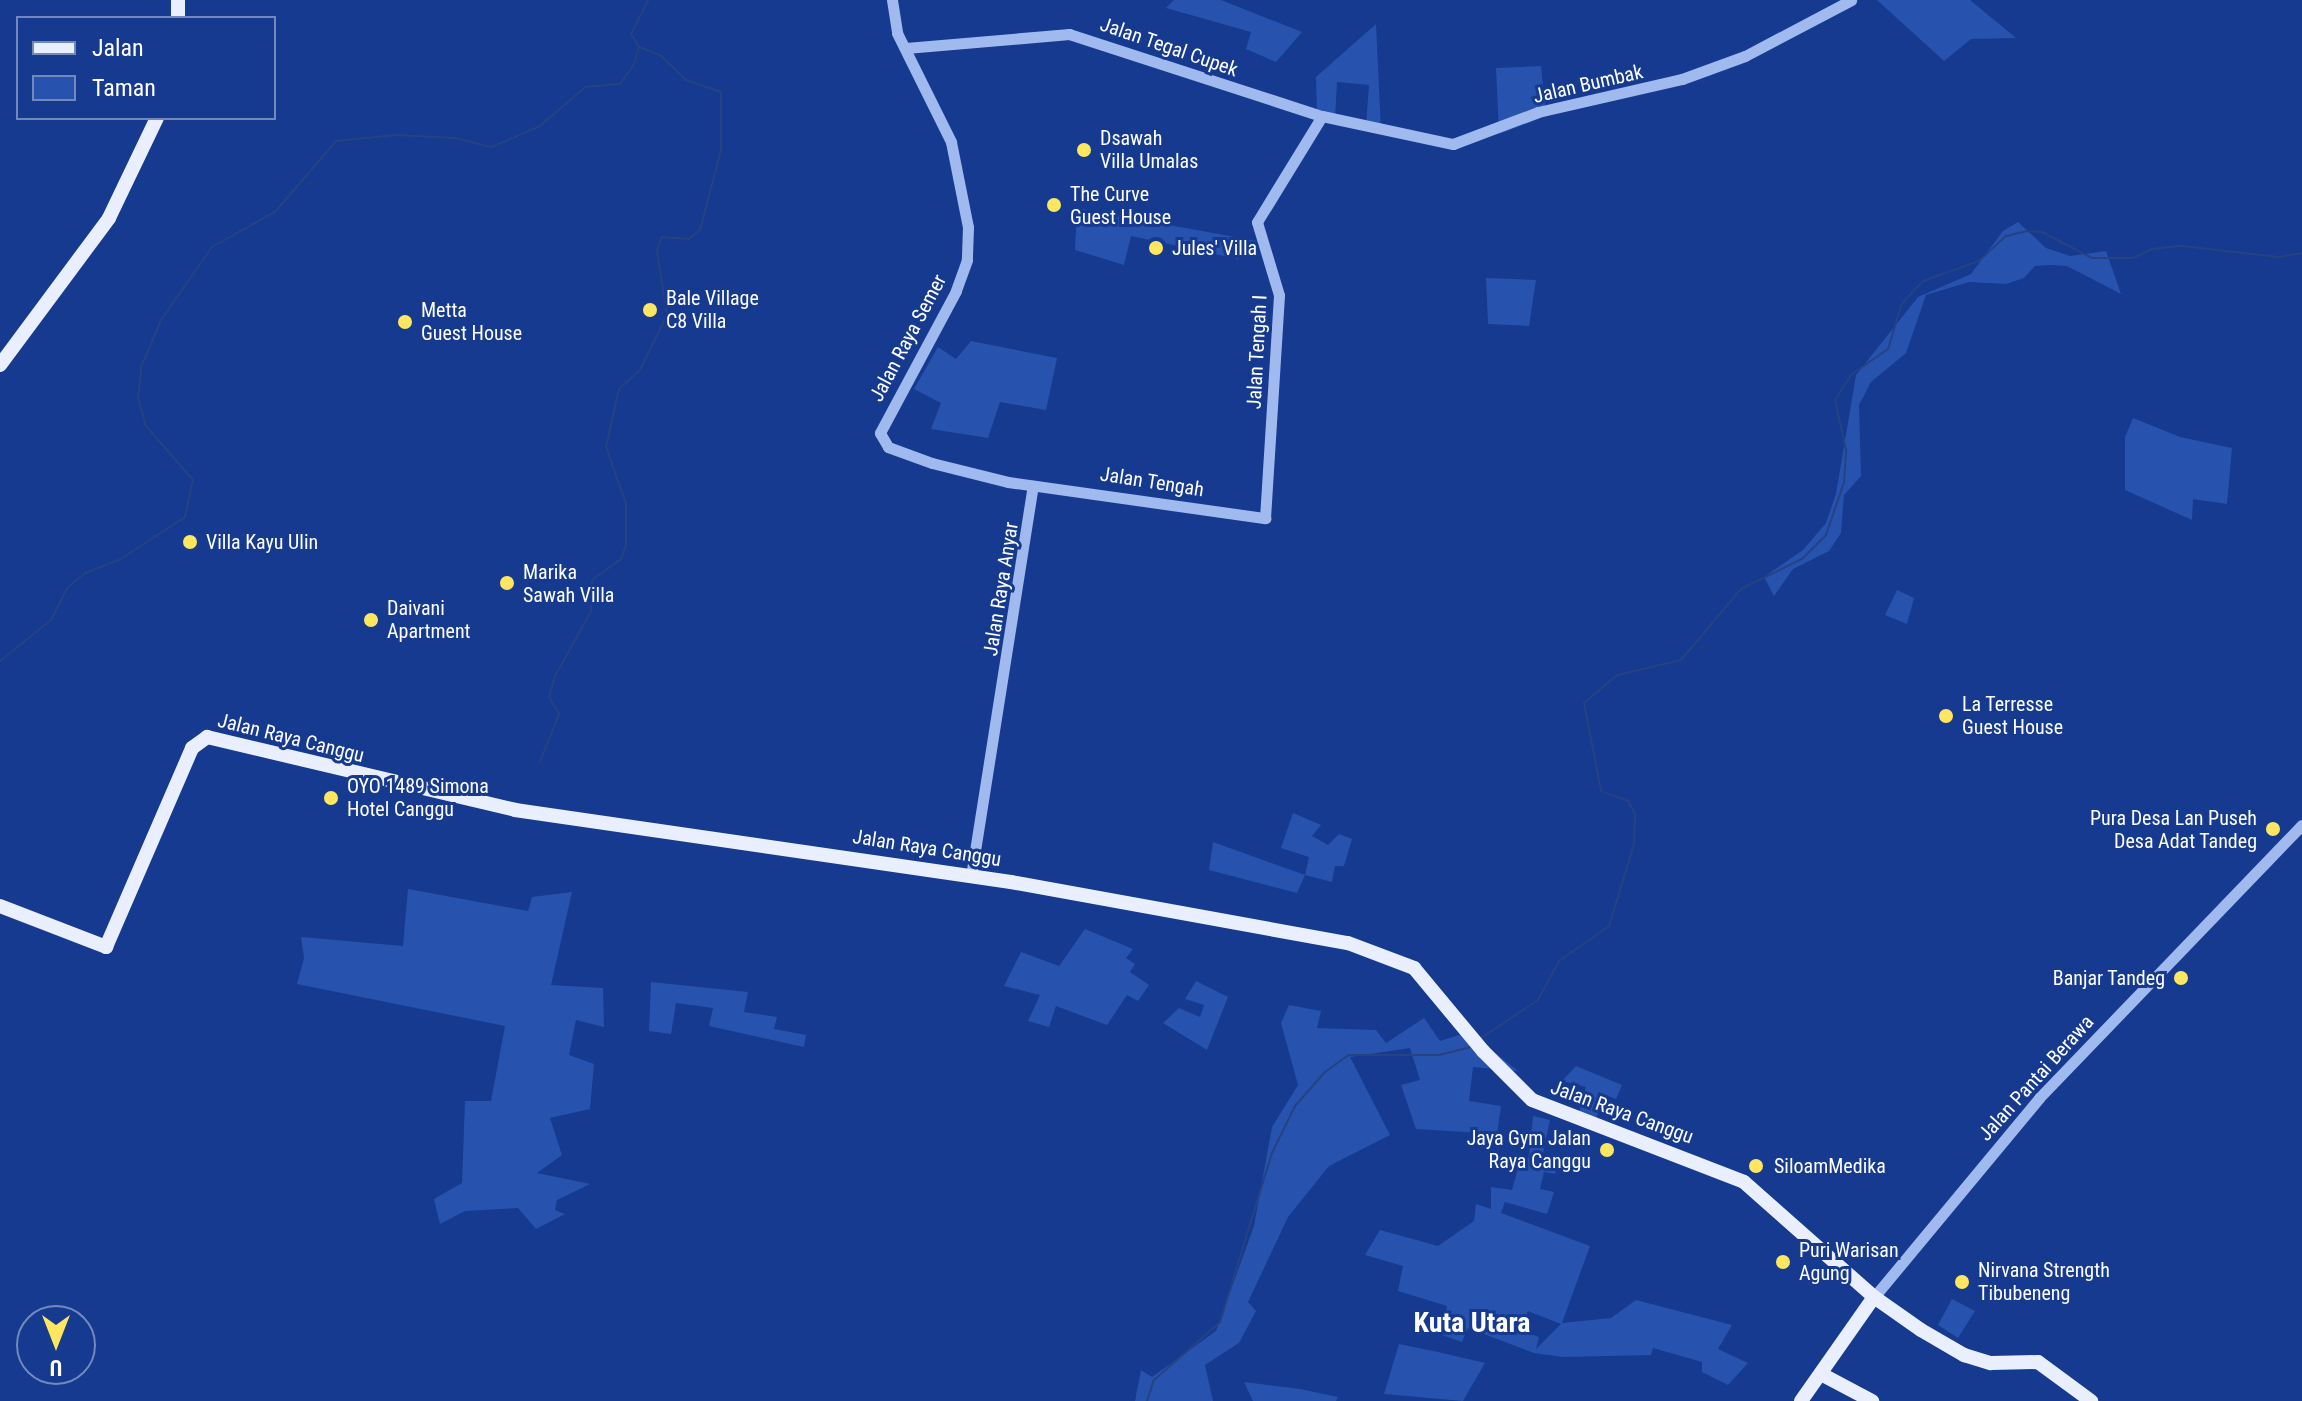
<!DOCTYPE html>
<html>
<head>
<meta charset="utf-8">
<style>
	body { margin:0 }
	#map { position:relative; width:2302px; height:1401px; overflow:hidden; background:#153a8f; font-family:"Roboto Condensed",sans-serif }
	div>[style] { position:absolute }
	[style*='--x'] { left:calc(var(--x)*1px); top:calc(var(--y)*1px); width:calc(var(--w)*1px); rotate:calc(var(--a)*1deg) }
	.green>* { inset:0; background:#2753ae }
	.stream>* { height:2px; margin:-1px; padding:0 1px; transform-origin:1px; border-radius:1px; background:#264282 }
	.minor>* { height:11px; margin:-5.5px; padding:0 5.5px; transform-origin:5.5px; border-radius:5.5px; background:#a0baf0 }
	.major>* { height:14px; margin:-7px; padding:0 7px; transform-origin:7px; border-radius:7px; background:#eaefff }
	.dots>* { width:22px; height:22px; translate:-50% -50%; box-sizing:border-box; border:4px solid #153a8f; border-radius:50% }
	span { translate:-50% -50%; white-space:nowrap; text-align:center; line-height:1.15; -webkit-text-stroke:6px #153a8f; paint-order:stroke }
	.street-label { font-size:20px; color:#fff }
	.poi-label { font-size:20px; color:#fff }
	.left { translate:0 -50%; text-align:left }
	.right { translate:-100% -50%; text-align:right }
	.district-label { font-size:28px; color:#fff; font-weight:700 }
	.legend { position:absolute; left:16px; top:16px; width:260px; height:104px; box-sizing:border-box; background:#153a8f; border:2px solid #7389bc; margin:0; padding:10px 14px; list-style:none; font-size:24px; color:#fff }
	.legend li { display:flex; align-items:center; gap:16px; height:40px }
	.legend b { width:40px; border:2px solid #7389bc }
	.north { position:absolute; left:16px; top:1305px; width:80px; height:80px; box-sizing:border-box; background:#153a8f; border:2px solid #7389bc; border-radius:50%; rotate:180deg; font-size:22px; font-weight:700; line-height:32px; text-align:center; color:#fff }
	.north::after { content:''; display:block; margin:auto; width:28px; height:36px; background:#ffe660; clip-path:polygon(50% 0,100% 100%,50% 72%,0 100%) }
</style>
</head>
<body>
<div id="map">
	<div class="green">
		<i style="clip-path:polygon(1174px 0,1221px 0,1302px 32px,1276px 62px,1246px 49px,1251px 32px,1166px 8px)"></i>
		<i style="clip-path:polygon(1970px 0,2016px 38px,1971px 39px,1944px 61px,1877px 0)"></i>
		<i style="clip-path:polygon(1376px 24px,1381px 131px,1366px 126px,1369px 85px,1337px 82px,1335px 119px,1317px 115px,1316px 77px)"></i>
		<i style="clip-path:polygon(1541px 66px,1546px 116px,1499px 134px,1496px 68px)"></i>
		<i style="clip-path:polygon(1077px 208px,1114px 215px,1257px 241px,1238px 259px,1131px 236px,1124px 265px,1075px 250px)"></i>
		<i style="clip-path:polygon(2018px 222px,2046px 248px,2070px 256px,2106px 251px,2121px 294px,2067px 266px,2051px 265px,2035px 266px,2024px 278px,2006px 284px,1969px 282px,1926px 295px,1906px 353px,1871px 382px,1859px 405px,1861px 476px,1844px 495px,1841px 533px,1829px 551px,1793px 569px,1774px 596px,1764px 577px,1803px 550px,1826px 523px,1836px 494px,1856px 375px,1918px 297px,1971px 274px,2003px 231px)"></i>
		<i style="clip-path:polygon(1486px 278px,1536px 280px,1529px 326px,1488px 324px)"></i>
		<i style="clip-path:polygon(971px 341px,1057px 358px,1046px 410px,1000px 402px,988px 438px,931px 429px,941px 403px,914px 389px,938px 347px,956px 359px)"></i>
		<i style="clip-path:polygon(2133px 418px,2180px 437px,2232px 448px,2227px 504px,2193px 499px,2192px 520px,2125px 490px,2125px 437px)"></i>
		<i style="clip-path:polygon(1897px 590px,1914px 598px,1907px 624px,1885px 615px)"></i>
		<i style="clip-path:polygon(1293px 813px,1321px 825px,1312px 836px,1328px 845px,1339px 834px,1352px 839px,1344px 866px,1335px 866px,1332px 882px,1305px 875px,1297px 893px,1209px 870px,1213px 842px,1305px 875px,1309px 857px,1281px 848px)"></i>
		<i style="clip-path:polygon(408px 889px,528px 911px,532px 897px,572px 892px,551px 985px,603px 988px,604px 1027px,576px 1020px,569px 1055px,594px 1064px,590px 1109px,550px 1118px,562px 1155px,537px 1173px,590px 1184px,557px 1200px,555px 1210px,565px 1214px,536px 1229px,518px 1208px,465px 1211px,440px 1224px,434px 1199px,462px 1183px,465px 1101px,491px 1101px,505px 1026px,297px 984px,304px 958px,301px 937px,403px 946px)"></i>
		<i style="clip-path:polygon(1085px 929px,1133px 949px,1126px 958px,1135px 964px,1130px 972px,1149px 985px,1138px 1001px,1127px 995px,1107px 1025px,1056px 1006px,1049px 1027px,1028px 1021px,1040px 995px,1004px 986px,1021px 952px,1059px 966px)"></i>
		<i style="clip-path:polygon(1196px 981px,1228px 997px,1207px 1050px,1163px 1023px,1179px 1008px,1200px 1017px,1204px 1005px,1185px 999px)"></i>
		<i style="clip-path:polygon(651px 982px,748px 992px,744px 1012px,777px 1017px,774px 1029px,806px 1035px,804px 1047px,709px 1026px,713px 1008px,676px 1003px,671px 1034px,649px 1031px)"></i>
		<i style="clip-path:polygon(1289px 1005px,1321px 1011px,1317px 1028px,1376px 1030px,1386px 1043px,1424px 1018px,1440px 1041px,1469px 1032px,1518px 1071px,1473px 1067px,1469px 1101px,1501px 1106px,1497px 1134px,1416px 1129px,1401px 1085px,1420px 1080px,1410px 1048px,1350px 1057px,1390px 1135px,1329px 1166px,1288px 1217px,1248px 1302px,1256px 1311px,1239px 1343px,1205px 1365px,1213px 1401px,1135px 1401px,1141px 1370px,1152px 1377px,1216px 1331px,1254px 1226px,1272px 1127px,1298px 1085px,1281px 1023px)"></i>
		<i style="clip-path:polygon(1576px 1066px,1622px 1085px,1616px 1099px,1605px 1095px,1595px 1121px,1578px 1116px,1586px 1087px,1562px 1081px)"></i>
		<i style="clip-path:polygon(evenodd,1533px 1116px,1550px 1120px,1542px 1158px,1558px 1162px,1555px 1174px,1544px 1172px,1540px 1189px,1554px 1192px,1547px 1214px,1505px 1202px,1501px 1213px,1590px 1246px,1562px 1323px,1611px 1318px,1636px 1300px,1732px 1325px,1718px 1349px,1748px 1363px,1728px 1385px,1702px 1372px,1702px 1362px,1653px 1348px,1651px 1355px,1563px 1357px,1534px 1353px,1468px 1328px,1462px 1342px,1442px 1335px,1447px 1306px,1398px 1291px,1403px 1266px,1365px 1255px,1380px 1230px,1438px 1246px,1474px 1221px,1476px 1204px,1491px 1209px,1491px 1187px,1512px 1190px,1519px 1165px,1529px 1157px,1533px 1116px,1528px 1311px,1561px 1324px,1536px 1349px,1539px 1337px,1521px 1330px,1528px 1311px)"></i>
		<i style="clip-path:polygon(1952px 1299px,1975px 1311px,1958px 1338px,1938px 1325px)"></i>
		<i style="clip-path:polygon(1399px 1344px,1438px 1352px,1485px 1363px,1463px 1401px,1384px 1394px)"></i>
		<i style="clip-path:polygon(1244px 1382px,1300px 1389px,1338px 1397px,1336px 1401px,1253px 1401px)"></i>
	</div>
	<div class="stream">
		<i style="--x:0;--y:661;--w:65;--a:-38.8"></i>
		<i style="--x:51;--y:620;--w:37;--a:-63"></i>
		<i style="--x:68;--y:587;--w:22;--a:-39"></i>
		<i style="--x:85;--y:573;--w:36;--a:-21"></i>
		<i style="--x:119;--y:560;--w:79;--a:-33.1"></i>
		<i style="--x:185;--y:517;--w:38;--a:-78"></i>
		<i style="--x:193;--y:480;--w:72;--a:-131"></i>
		<i style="--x:146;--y:426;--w:29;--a:-106"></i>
		<i style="--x:138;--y:398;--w:31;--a:-84"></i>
		<i style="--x:141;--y:367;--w:51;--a:-66.9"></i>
		<i style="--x:161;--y:320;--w:89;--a:-55.1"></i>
		<i style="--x:212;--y:247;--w:72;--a:-29.1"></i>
		<i style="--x:275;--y:212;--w:94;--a:-49.3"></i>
		<i style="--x:336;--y:141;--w:60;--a:-5.7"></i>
		<i style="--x:396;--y:135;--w:59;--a:2.9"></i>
		<i style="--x:455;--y:138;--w:38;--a:14"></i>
		<i style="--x:492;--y:147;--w:52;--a:-23.6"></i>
		<i style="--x:540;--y:126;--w:60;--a:-40.9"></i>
		<i style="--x:585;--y:87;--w:35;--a:-5"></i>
		<i style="--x:620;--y:84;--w:22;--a:-54"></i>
		<i style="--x:633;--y:66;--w:20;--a:-72"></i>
		<i style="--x:639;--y:47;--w:15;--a:-122"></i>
		<i style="--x:631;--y:34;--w:38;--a:-63"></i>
		<i style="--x:540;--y:762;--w:52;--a:-68.4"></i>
		<i style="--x:559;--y:714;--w:20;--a:-120"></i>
		<i style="--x:549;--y:697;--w:22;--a:-74"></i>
		<i style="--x:555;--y:676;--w:74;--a:-61"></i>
		<i style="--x:591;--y:611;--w:31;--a:-88"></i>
		<i style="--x:592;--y:580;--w:36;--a:-36"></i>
		<i style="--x:621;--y:559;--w:15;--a:-70"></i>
		<i style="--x:626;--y:545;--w:41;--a:-90"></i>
		<i style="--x:626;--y:504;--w:60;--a:-109.3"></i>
		<i style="--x:606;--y:447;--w:59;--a:-77.4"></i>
		<i style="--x:619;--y:389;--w:28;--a:-42"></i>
		<i style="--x:640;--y:370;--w:61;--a:-63.9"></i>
		<i style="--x:667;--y:315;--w:65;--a:-98.9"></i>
		<i style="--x:657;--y:251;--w:15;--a:-70"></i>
		<i style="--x:662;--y:237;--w:27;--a:4"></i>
		<i style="--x:689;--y:239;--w:14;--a:-39"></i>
		<i style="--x:700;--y:230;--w:83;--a:-75.3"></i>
		<i style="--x:721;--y:150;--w:58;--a:-90"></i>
		<i style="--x:721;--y:92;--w:37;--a:-161"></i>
		<i style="--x:686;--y:80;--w:36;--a:-136"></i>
		<i style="--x:660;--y:55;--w:22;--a:-159"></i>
		<i style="--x:1481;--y:1038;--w:67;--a:-33.5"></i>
		<i style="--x:1537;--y:1001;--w:46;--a:-61.2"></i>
		<i style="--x:1559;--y:961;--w:61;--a:-35"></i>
		<i style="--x:1609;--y:926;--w:86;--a:-73"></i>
		<i style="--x:1634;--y:844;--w:30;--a:-88"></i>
		<i style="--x:1635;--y:814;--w:15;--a:-118"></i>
		<i style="--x:1628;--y:801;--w:29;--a:-160"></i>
		<i style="--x:1601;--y:791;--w:90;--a:-100.9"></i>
		<i style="--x:1584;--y:703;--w:43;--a:-40.3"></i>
		<i style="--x:1617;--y:675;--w:66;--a:-13.2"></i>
		<i style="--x:1681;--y:660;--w:93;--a:-49.8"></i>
		<i style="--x:1741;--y:589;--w:68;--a:-26.2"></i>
		<i style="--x:1802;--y:559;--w:34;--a:-45"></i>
		<i style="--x:1826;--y:535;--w:56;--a:-71.2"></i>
		<i style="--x:1844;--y:482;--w:32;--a:-86"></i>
		<i style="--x:1846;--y:450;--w:51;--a:-102.4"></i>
		<i style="--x:1835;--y:400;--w:31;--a:-57"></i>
		<i style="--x:1852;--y:374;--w:44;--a:-34.8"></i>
		<i style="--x:1888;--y:349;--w:48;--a:-73.1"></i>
		<i style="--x:1902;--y:303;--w:30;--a:-46"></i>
		<i style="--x:1923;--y:281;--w:59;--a:-19.7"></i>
		<i style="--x:1979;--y:261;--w:37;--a:-43"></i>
		<i style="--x:2006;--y:236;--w:22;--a:-13"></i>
		<i style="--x:2027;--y:231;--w:15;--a:4"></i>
		<i style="--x:2042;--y:232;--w:56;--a:27.5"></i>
		<i style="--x:2092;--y:258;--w:41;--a:0"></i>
		<i style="--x:2133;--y:258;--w:21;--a:-25"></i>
		<i style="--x:2152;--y:249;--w:30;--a:-6"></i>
		<i style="--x:2182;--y:246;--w:98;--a:6.5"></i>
		<i style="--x:2279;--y:257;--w:23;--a:-10"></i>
		<i style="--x:1147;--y:1401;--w:22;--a:-72"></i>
		<i style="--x:1154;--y:1380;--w:88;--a:-41.3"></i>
		<i style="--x:1220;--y:1322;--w:177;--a:-72.9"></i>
		<i style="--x:1272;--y:1153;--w:52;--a:-63.9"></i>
		<i style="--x:1295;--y:1106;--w:45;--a:-48.6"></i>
		<i style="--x:1325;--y:1072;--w:29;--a:-36"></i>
		<i style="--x:1348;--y:1055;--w:91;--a:0"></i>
		<i style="--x:1439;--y:1055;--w:32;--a:-14"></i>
	</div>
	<div class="minor">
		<i style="--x:892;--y:0;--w:33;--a:81"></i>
		<i style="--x:897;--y:33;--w:122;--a:63.6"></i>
		<i style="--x:951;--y:142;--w:87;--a:78.7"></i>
		<i style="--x:968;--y:227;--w:33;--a:92"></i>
		<i style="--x:967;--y:260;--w:33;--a:110"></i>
		<i style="--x:956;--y:291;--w:161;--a:118.2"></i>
		<i style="--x:880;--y:433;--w:16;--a:60"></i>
		<i style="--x:888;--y:447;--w:47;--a:20"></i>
		<i style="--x:932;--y:463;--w:78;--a:14"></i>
		<i style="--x:1008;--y:482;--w:260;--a:8"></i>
		<i style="--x:1265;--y:518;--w:223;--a:-86.4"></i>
		<i style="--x:1279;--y:295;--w:76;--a:-106.8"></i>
		<i style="--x:1257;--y:222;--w:124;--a:-58.5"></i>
		<i style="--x:906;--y:48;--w:164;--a:-4.9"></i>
		<i style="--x:1069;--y:34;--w:266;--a:18"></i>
		<i style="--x:1322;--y:116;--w:134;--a:12.1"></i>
		<i style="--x:1453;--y:144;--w:91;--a:-20.6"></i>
		<i style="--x:1538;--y:112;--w:148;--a:-12.9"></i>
		<i style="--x:1682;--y:79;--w:67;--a:-20.1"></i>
		<i style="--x:1745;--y:56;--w:120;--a:-27.8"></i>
		<i style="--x:971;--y:876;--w:395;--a:-81"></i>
		<i style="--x:1874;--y:1297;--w:259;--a:-50.3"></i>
		<i style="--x:2039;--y:1098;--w:379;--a:-46.1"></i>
	</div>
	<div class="major">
		<i style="--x:178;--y:18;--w:18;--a:-90"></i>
		<i style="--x:0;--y:365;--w:183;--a:-53.4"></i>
		<i style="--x:109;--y:218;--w:111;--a:-64.4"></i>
		<i style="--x:0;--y:906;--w:114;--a:21.1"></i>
		<i style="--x:106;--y:947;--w:217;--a:-66.6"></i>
		<i style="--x:192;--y:748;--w:19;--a:-36"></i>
		<i style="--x:207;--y:737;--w:317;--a:13.3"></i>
		<i style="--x:515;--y:810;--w:501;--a:8.26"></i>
		<i style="--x:1011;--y:882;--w:342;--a:10.3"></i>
		<i style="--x:1348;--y:943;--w:71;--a:20.7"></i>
		<i style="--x:1414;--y:968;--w:108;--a:50.3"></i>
		<i style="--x:1483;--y:1051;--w:69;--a:45"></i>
		<i style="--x:1532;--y:1100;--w:227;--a:21.1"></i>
		<i style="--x:1744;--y:1182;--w:174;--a:41.5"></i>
		<i style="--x:1874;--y:1297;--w:57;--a:35.1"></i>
		<i style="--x:1921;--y:1330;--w:50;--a:30.2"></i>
		<i style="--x:1964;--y:1355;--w:28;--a:17"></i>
		<i style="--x:1991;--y:1363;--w:47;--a:-1.2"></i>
		<i style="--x:2038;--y:1362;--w:66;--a:36.3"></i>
		<i style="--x:1821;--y:1374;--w:58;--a:27.9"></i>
		<i style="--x:1801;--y:1401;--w:127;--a:-54.9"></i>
	</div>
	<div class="dots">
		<i style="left:1084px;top:150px;background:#ffe660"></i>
		<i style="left:1054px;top:205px;background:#ffe660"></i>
		<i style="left:1156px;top:248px;background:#ffe660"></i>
		<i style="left:650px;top:310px;background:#ffe660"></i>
		<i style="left:405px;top:322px;background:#ffe660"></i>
		<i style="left:190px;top:542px;background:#ffe660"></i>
		<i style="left:507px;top:583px;background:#ffe660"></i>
		<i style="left:371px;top:620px;background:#ffe660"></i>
		<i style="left:1946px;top:716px;background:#ffe660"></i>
		<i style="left:331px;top:798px;background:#ffe660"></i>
		<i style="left:2273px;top:829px;background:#ffe660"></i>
		<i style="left:2181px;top:978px;background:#ffe660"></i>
		<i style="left:1607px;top:1150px;background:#ffe660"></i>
		<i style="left:1756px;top:1166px;background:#ffe660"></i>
		<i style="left:1783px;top:1262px;background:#ffe660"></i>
		<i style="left:1962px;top:1282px;background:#ffe660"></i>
	</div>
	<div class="street-label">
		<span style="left:1169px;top:47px;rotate:19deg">Jalan Tegal Cupek</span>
		<span style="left:1588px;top:84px;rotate:-13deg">Jalan Bumbak</span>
		<span style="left:908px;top:338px;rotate:-62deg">Jalan Raya Semer</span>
		<span style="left:1257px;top:352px;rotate:-87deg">Jalan Tengah I</span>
		<span style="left:1152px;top:482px;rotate:9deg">Jalan Tengah</span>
		<span style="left:1001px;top:589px;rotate:-81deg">Jalan Raya Anyar</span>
		<span style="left:291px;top:738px;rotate:14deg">Jalan Raya Canggu</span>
		<span style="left:927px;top:848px;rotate:9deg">Jalan Raya Canggu</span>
		<span style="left:2036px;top:1078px;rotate:-48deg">Jalan Pantai Berawa</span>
		<span style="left:1622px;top:1112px;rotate:20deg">Jalan Raya Canggu</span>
	</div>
	<div class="poi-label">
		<span class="left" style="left:1100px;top:150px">Dsawah<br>Villa Umalas</span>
		<span class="left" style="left:1070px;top:206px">The Curve<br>Guest House</span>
		<span class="left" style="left:1172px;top:248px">Jules' Villa</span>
		<span class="left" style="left:666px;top:310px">Bale Village<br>C8 Villa</span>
		<span class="left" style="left:421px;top:322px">Metta<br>Guest House</span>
		<span class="left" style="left:206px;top:542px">Villa Kayu Ulin</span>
		<span class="left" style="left:523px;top:584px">Marika<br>Sawah Villa</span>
		<span class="left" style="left:387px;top:620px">Daivani<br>Apartment</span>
		<span class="left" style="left:1962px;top:716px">La Terresse<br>Guest House</span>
		<span class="left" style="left:347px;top:798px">OYO 1489 Simona<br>Hotel Canggu</span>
		<span class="right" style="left:2257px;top:830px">Pura Desa Lan Puseh<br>Desa Adat Tandeg</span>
		<span class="right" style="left:2165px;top:978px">Banjar Tandeg</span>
		<span class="right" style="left:1591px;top:1150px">Jaya Gym Jalan<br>Raya Canggu</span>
		<span class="left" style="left:1774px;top:1166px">SiloamMedika</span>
		<span class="left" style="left:1799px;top:1262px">Puri Warisan<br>Agung</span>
		<span class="left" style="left:1978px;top:1282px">Nirvana Strength<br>Tibubeneng</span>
	</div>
	<div class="district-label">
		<span style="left:1472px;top:1323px">Kuta Utara</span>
	</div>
	<ul class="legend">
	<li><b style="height:10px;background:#eaefff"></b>Jalan</li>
	<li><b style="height:22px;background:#2753ae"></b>Taman</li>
	</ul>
	<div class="north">U</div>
</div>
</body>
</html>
